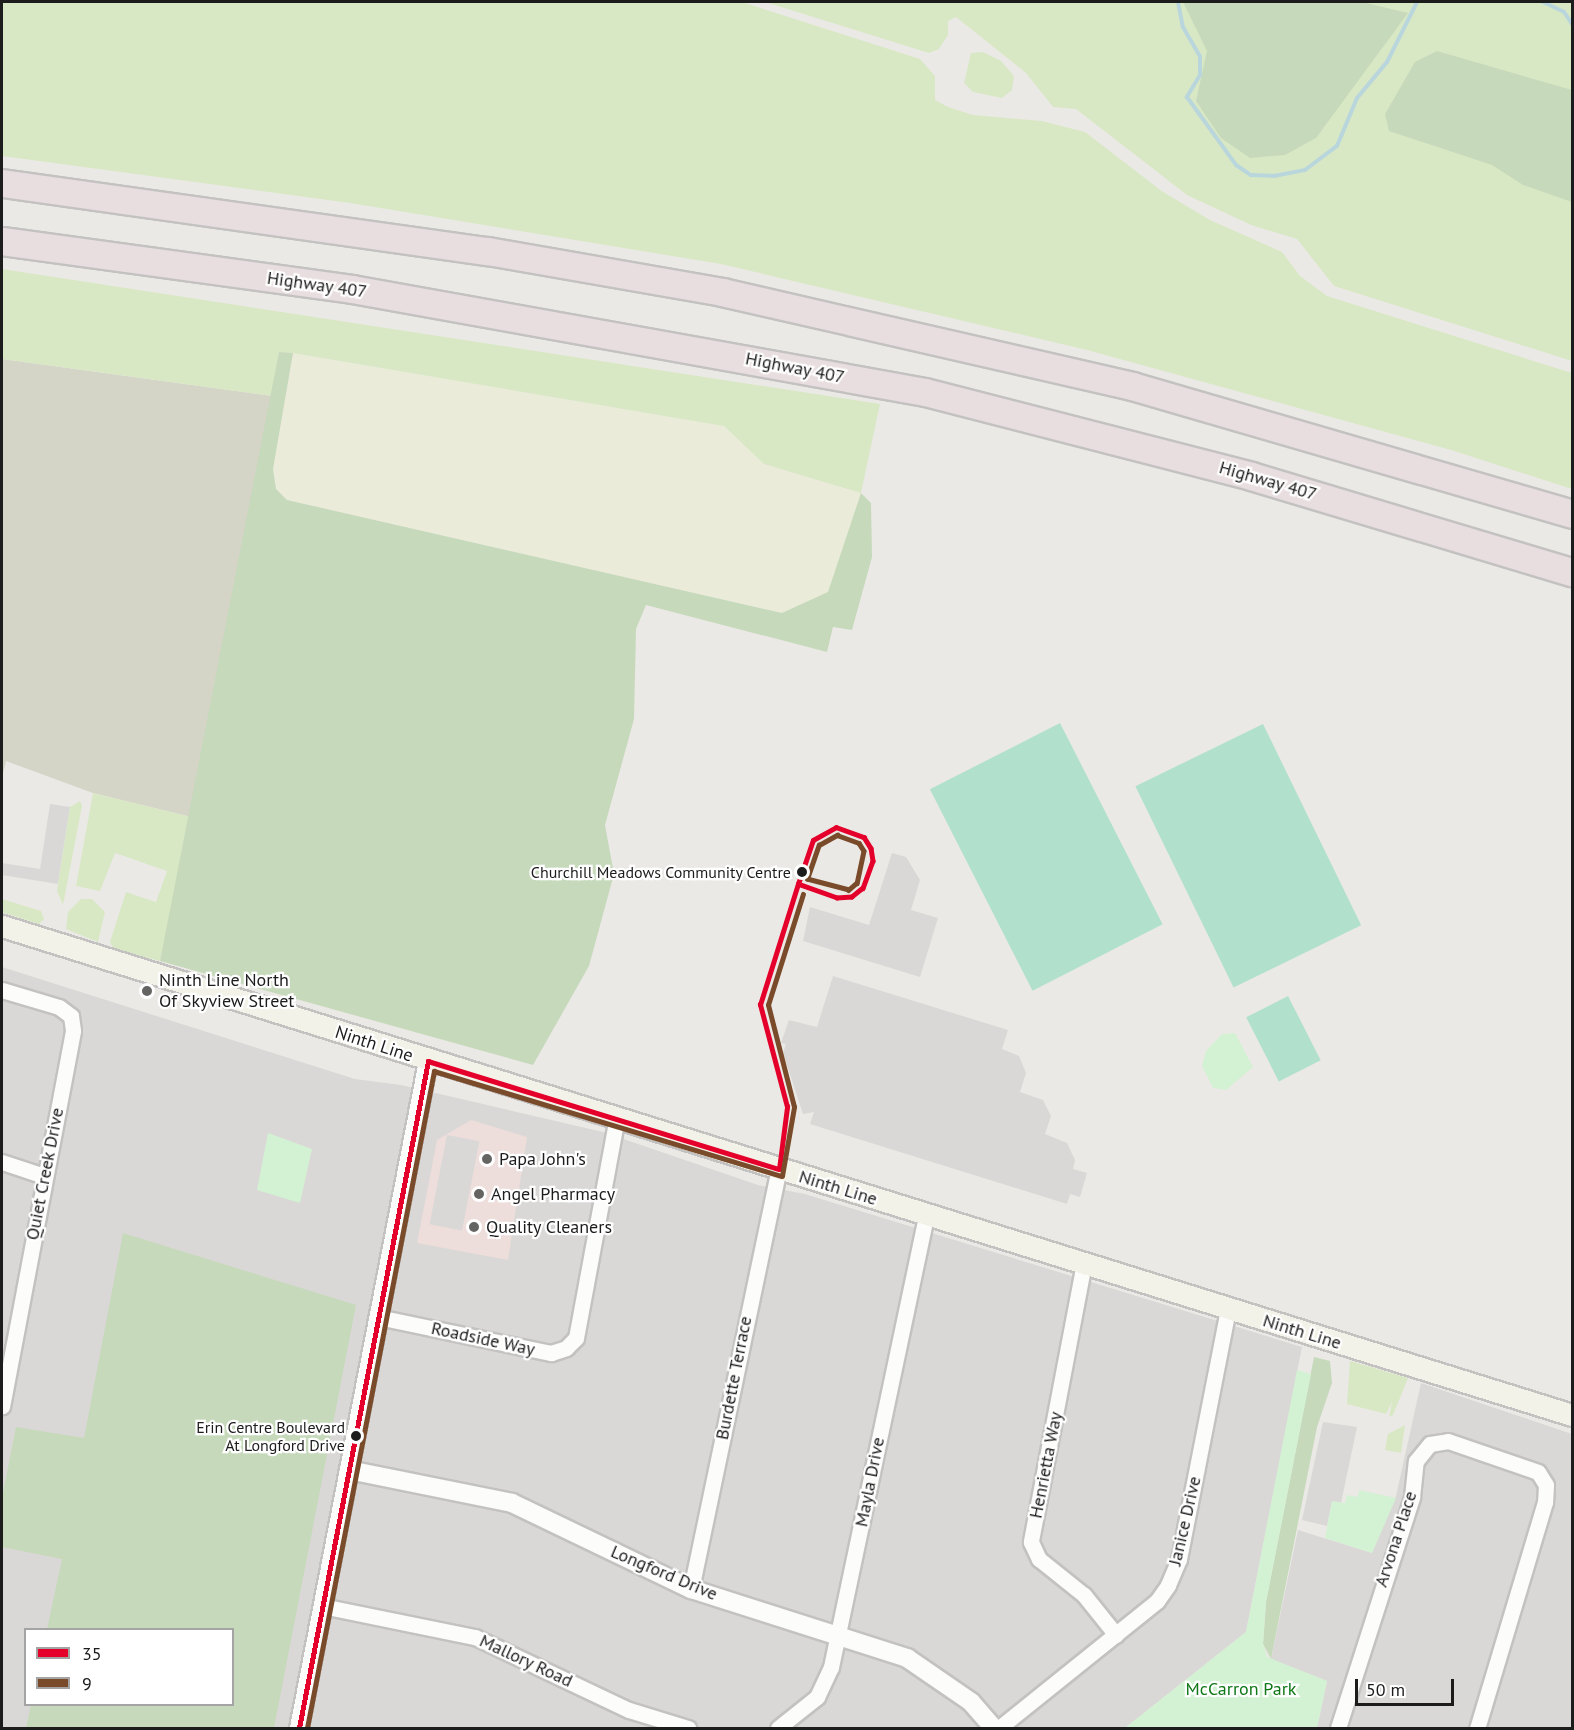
<!DOCTYPE html>
<html>
<head>
<meta charset="utf-8">
<style>
	body { margin:0 }
	#map { position:relative; width:1574px; height:1730px; overflow:hidden; background:#ebe9e5; font-family:"PT Sans",sans-serif }
	div>[style] { position:absolute }
	[style*='--x'] { left:calc(var(--x)*1px); top:calc(var(--y)*1px); width:calc(var(--w)*1px); rotate:calc(var(--a)*1deg) }
	.residential>* { inset:0; background:#dad8d6 }
	.commercial>* { inset:0; background:#eddddb }
	.religious>* { inset:0; background:#d9d8d6; transform-origin:0 0 }
	.construction>* { inset:0; background:#d4d4c7 }
	.farmland>* { inset:0; background:#eaebd8 }
	.grass>* { inset:0; background:#d8e8c4 }
	.forest>* { inset:0; background:#c6d9bb }
	.park>* { inset:0; background:#d3f1d3 }
	.pitch>* { inset:0; background:#b1e1cc; transform-origin:0 0 }
	.stream>* { height:4px; margin:-2px; padding:0 2px; transform-origin:2px; border-radius:2px; background:#b9d6dd }
	.roads { filter:drop-shadow(2px 0 #c3c2c1) drop-shadow(-2px 0 #c3c2c1) drop-shadow(0 2px #c3c2c1) drop-shadow(0 -2px #c3c2c1) }
	.minor>* { height:15px; margin:-7.5px; padding:0 7.5px; transform-origin:7.5px; border-radius:7.5px; background:#fcfcfb }
	.tertiary>* { height:18px; margin:-9px; padding:0 9px; transform-origin:9px; border-radius:9px; background:#fcfcfb }
	.secondary>* { height:21px; margin:-10.5px; padding:0 10.5px; transform-origin:10.5px; border-radius:10.5px; background:#f2f2e9 }
	.motorway>* { height:27px; margin:-13.5px; padding:0 13.5px; transform-origin:13.5px; border-radius:13.5px; background:#e9dedf }
	.bus-1>* { height:4.5px; margin:-2.25px; padding:0 2.25px; transform-origin:2.25px; border-radius:2.25px; background:#e4002b }
	.bus-2>* { height:4.5px; margin:-2.25px; padding:0 2.25px; transform-origin:2.25px; border-radius:2.25px; background:#7a4b2a }
	.dots>* { width:16px; height:16px; translate:-50% -50%; box-sizing:border-box; border:3px solid #fff; border-radius:50% }
	span { translate:-50% -50%; white-space:nowrap; text-align:center; line-height:1.15; -webkit-text-stroke:4.5px #fff; paint-order:stroke }
	.bus-label { font-size:16px; color:#1c1c1c }
	.right { translate:-100% -50%; text-align:right }
	.street-label { font-size:18px; color:#1c1c1c }
	.poi-label { font-size:18px; color:#1c1c1c }
	.left { translate:0 -50%; text-align:left }
	.park-label { font-size:18px; color:#0e7716 }
	.frame { position:absolute; inset:0; border:3px solid #1c1c1c; pointer-events:none }
	.legend { position:absolute; left:24px; top:1628px; width:210px; height:78px; box-sizing:border-box; background:#fff; border:2px solid #a4a4a4; margin:0; padding:8px 10px; list-style:none; font-size:18px; color:#1c1c1c }
	.legend li { display:flex; align-items:center; gap:12px; height:30px }
	.legend b { width:30px; border:2px solid #a4a4a4 }
	.scale { position:absolute; left:1355px; top:1679px; width:99px; height:27px; box-sizing:border-box; border:3px solid #1c1c1c; border-top:0; padding-left:8px; font-size:18px; line-height:21px; white-space:nowrap; color:#1c1c1c; -webkit-text-stroke:4px #fff; paint-order:stroke }
</style>
</head>
<body>
<div id="map">
	<div class="residential">
		<i style="clip-path:polygon(evenodd,2px 967px,355px 1079px,401px 1085px,603px 1132px,758px 1185px,805px 1194px,1302px 1347px,1246px 1632px,1125px 1728px,2px 1728px,2px 967px,26px 1630px,232px 1630px,232px 1704px,26px 1704px,26px 1630px)"></i>
		<i style="clip-path:polygon(1421px 1383px,1572px 1434px,1572px 1728px,1317px 1728px,1327px 1681px,1271px 1659px,1298px 1530px,1372px 1553px,1396px 1496px)"></i>
	</div>
	<div class="commercial">
		<i style="clip-path:polygon(471px 1120px,527px 1137px,508px 1260px,417px 1243px,437px 1140px)"></i>
	</div>
	<div class="religious">
		<i style="clip-path:polygon(50px 804px,70px 807px,58px 884px,2px 875px,2px 863px,40px 869px)"></i>
		<i style="clip-path:polygon(892px 853px,906px 857px,920px 880px,911px 910px,938px 918px,920px 977px,803px 941px,810px 907px,869px 925px)"></i>
		<i style="clip-path:polygon(833px 976px,1008px 1030px,1002px 1049px,1019px 1056px,1026px 1073px,1020px 1092px,1043px 1100px,1051px 1116px,1045px 1134px,1067px 1143px,1075px 1160px,1073px 1169px,1087px 1173px,1080px 1197px,1070px 1194px,1067px 1204px,810px 1124px,814px 1112px,803px 1114px,783px 1053px,786px 1044px,781px 1043px,789px 1020px,817px 1027px)"></i>
		<i style="left:447px;top:1135px;width:33px;height:91px;rotate:11deg"></i>
		<i style="clip-path:polygon(1323px 1422px,1357px 1427px,1341px 1503px,1332px 1501px,1327px 1526px,1302px 1520px)"></i>
	</div>
	<div class="construction">
		<i style="clip-path:polygon(2px 359px,272px 396px,191px 817px,93px 793px,6px 761px,2px 778px)"></i>
	</div>
	<div class="farmland">
		<i style="clip-path:polygon(293px 353px,724px 426px,764px 464px,861px 493px,828px 593px,782px 613px,287px 500px,276px 489px,273px 469px)"></i>
	</div>
	<div class="grass">
		<i style="clip-path:polygon(2px 2px,742px 2px,920px 59px,935px 76px,935px 100px,948px 107px,973px 115px,1042px 121px,1085px 132px,1163px 192px,1210px 220px,1282px 252px,1300px 276px,1327px 296px,1572px 373px,1572px 489px,1451px 450px,1087px 350px,721px 264px,350px 203px,2px 156px)"></i>
		<i style="clip-path:polygon(765px 2px,1572px 2px,1572px 361px,1334px 286px,1297px 239px,1251px 225px,1187px 195px,1076px 109px,1053px 107px,1026px 73px,956px 17px,948px 21px,948px 35px,939px 49px,929px 53px)"></i>
		<i style="clip-path:polygon(983px 52px,1001px 61px,1014px 76px,1012px 90px,1002px 98px,973px 92px,964px 83px,971px 53px)"></i>
		<i style="clip-path:polygon(2px 269px,880px 404px,861px 493px,764px 464px,724px 426px,293px 353px,279px 352px,272px 396px,2px 359px)"></i>
		<i style="clip-path:polygon(93px 793px,191px 817px,160px 961px,114px 949px,110px 942px,126px 892px,156px 902px,167px 871px,115px 853px,100px 891px,76px 886px)"></i>
		<i style="clip-path:polygon(80px 801px,82px 806px,63px 905px,57px 891px,70px 807px)"></i>
		<i style="clip-path:polygon(2px 899px,41px 911px,44px 919px,39px 924px,2px 912px)"></i>
		<i style="clip-path:polygon(81px 899px,92px 899px,105px 912px,98px 942px,66px 929px,68px 912px)"></i>
		<i style="clip-path:polygon(1350px 1361px,1408px 1378px,1393px 1415px,1389px 1417px,1392px 1402px,1386px 1414px,1347px 1404px)"></i>
		<i style="clip-path:polygon(1405px 1425px,1401px 1453px,1385px 1450px,1388px 1434px)"></i>
	</div>
	<div class="forest">
		<i style="clip-path:polygon(1183px 2px,1362px 2px,1408px 13px,1316px 138px,1285px 155px,1250px 158px,1221px 138px,1196px 101px,1207px 51px)"></i>
		<i style="clip-path:polygon(1437px 51px,1572px 90px,1572px 202px,1523px 185px,1492px 165px,1389px 131px,1385px 114px,1415px 62px)"></i>
		<i style="clip-path:polygon(279px 352px,293px 353px,273px 469px,276px 489px,287px 500px,782px 613px,828px 592px,861px 493px,871px 503px,872px 557px,852px 630px,833px 627px,827px 652px,646px 605px,636px 629px,634px 719px,605px 825px,614px 874px,589px 966px,533px 1065px,160px 961px)"></i>
		<i style="clip-path:polygon(123px 1233px,356px 1305px,274px 1728px,26px 1728px,31px 1705px,232px 1704px,232px 1630px,47px 1629px,62px 1559px,2px 1547px,2px 1498px,16px 1427px,84px 1438px)"></i>
		<i style="clip-path:polygon(1314px 1357px,1330px 1361px,1332px 1383px,1317px 1427px,1271px 1659px,1263px 1644px,1266px 1602px)"></i>
	</div>
	<div class="park">
		<i style="clip-path:polygon(1235px 1033px,1253px 1067px,1226px 1090px,1213px 1088px,1202px 1066px,1206px 1051px,1222px 1034px)"></i>
		<i style="clip-path:polygon(268px 1133px,312px 1149px,300px 1203px,257px 1190px)"></i>
		<i style="clip-path:polygon(1297px 1370px,1311px 1374px,1266px 1602px,1263px 1644px,1267px 1657px,1327px 1681px,1317px 1728px,1125px 1728px,1246px 1632px)"></i>
		<i style="clip-path:polygon(1359px 1490px,1396px 1498px,1372px 1553px,1325px 1538px,1332px 1501px,1345px 1503px,1347px 1495px,1358px 1497px)"></i>
	</div>
	<div class="pitch">
		<i style="left:1060px;top:723px;width:226px;height:146px;rotate:63deg"></i>
		<i style="left:1263px;top:724px;width:224px;height:142px;rotate:64deg"></i>
		<i style="left:1288px;top:996px;width:72px;height:47px;rotate:63deg"></i>
	</div>
	<div class="stream">
		<i style="--x:1178;--y:2;--w:25;--a:79"></i>
		<i style="--x:1183;--y:27;--w:34;--a:60"></i>
		<i style="--x:1200;--y:57;--w:18;--a:90"></i>
		<i style="--x:1200;--y:75;--w:26;--a:121"></i>
		<i style="--x:1187;--y:97;--w:84;--a:54.2"></i>
		<i style="--x:1236;--y:165;--w:18;--a:34"></i>
		<i style="--x:1251;--y:175;--w:23;--a:2"></i>
		<i style="--x:1274;--y:176;--w:32;--a:-11"></i>
		<i style="--x:1305;--y:170;--w:40;--a:-37"></i>
		<i style="--x:1337;--y:146;--w:52;--a:-67.4"></i>
		<i style="--x:1357;--y:98;--w:47;--a:-50.2"></i>
		<i style="--x:1387;--y:62;--w:67;--a:-63.4"></i>
		<i style="--x:1543;--y:2;--w:23;--a:25"></i>
		<i style="--x:1564;--y:12;--w:14;--a:56"></i>
	</div>
	<div class="roads">
		<div class="minor">
			<i style="--x:2;--y:990;--w:59;--a:16.6"></i>
			<i style="--x:59;--y:1007;--w:15;--a:37"></i>
			<i style="--x:71;--y:1016;--w:15;--a:82"></i>
			<i style="--x:73;--y:1031;--w:382;--a:100.7"></i>
			<i style="--x:2;--y:1162;--w:44;--a:18.4"></i>
			<i style="--x:1084;--y:1263;--w:284;--a:100.8"></i>
			<i style="--x:1031;--y:1542;--w:19;--a:65"></i>
			<i style="--x:1039;--y:1559;--w:58;--a:38.7"></i>
			<i style="--x:1084;--y:1595;--w:51;--a:51.3"></i>
			<i style="--x:378;--y:1317;--w:177;--a:11.8"></i>
			<i style="--x:551;--y:1353;--w:16;--a:-18"></i>
			<i style="--x:566;--y:1348;--w:14;--a:-45"></i>
			<i style="--x:576;--y:1338;--w:225;--a:-79.5"></i>
			<i style="--x:691;--y:1589;--w:429;--a:-78.2"></i>
			<i style="--x:322;--y:1606;--w:156;--a:11.5"></i>
			<i style="--x:475;--y:1637;--w:170;--a:25.4"></i>
			<i style="--x:629;--y:1710;--w:62;--a:17"></i>
			<i style="--x:778;--y:1728;--w:50;--a:-38.5"></i>
			<i style="--x:817;--y:1697;--w:33;--a:-65"></i>
			<i style="--x:831;--y:1667;--w:462;--a:-78.1"></i>
			<i style="--x:999;--y:1728;--w:203;--a:-38.8"></i>
			<i style="--x:1157;--y:1601;--w:19;--a:-55"></i>
			<i style="--x:1168;--y:1585;--w:28;--a:-67"></i>
			<i style="--x:1179;--y:1559;--w:254;--a:-78.9"></i>
			<i style="--x:1338;--y:1728;--w:243;--a:-72.2"></i>
			<i style="--x:1412;--y:1497;--w:36;--a:-84"></i>
			<i style="--x:1416;--y:1461;--w:22;--a:-51"></i>
			<i style="--x:1430;--y:1444;--w:18;--a:-9"></i>
			<i style="--x:1448;--y:1441;--w:95;--a:19"></i>
			<i style="--x:1538;--y:1472;--w:15;--a:58"></i>
			<i style="--x:1546;--y:1485;--w:17;--a:93"></i>
			<i style="--x:1545;--y:1502;--w:236;--a:106.7"></i>
		</div>
		<div class="tertiary">
			<i style="--x:349;--y:1470;--w:166;--a:11.4"></i>
			<i style="--x:512;--y:1503;--w:199;--a:25.7"></i>
			<i style="--x:691;--y:1589;--w:227;--a:17.7"></i>
			<i style="--x:907;--y:1658;--w:78;--a:34.5"></i>
			<i style="--x:971;--y:1702;--w:35;--a:49"></i>
			<i style="--x:299;--y:1728;--w:679;--a:-79.05"></i>
		</div>
		<div class="secondary">
			<i style="--x:2;--y:926;--w:1644;--a:17.3"></i>
		</div>
		<div class="motorway">
			<i style="--x:2;--y:183;--w:491;--a:8"></i>
			<i style="--x:488;--y:251;--w:238;--a:9.9"></i>
			<i style="--x:722;--y:292;--w:421;--a:12.9"></i>
			<i style="--x:1132;--y:386;--w:458;--a:16.2"></i>
			<i style="--x:2;--y:241;--w:353;--a:7.8"></i>
			<i style="--x:352;--y:289;--w:582;--a:10.19"></i>
			<i style="--x:925;--y:392;--w:337;--a:14.4"></i>
			<i style="--x:1251;--y:476;--w:335;--a:16.7"></i>
		</div>
	</div>
	<div class="bus-1">
		<i style="--x:836;--y:827;--w:30;--a:20"></i>
		<i style="--x:864;--y:837;--w:13;--a:58"></i>
		<i style="--x:871;--y:848;--w:13;--a:81"></i>
		<i style="--x:873;--y:861;--w:29;--a:110"></i>
		<i style="--x:863;--y:888;--w:14;--a:141"></i>
		<i style="--x:852;--y:897;--w:15;--a:176"></i>
		<i style="--x:837;--y:898;--w:41;--a:-160.3"></i>
		<i style="--x:798;--y:884;--w:46;--a:-71.2"></i>
		<i style="--x:813;--y:840;--w:26;--a:-29"></i>
		<i style="--x:299;--y:1728;--w:679;--a:-79.05"></i>
		<i style="--x:428;--y:1061;--w:367;--a:17.1"></i>
		<i style="--x:779;--y:1169;--w:63;--a:-82.6"></i>
		<i style="--x:787;--y:1107;--w:106;--a:-104.8"></i>
		<i style="--x:760;--y:1005;--w:127;--a:-72.6"></i>
	</div>
	<div class="bus-2">
		<i style="--x:837;--y:835;--w:23;--a:20"></i>
		<i style="--x:859;--y:843;--w:9;--a:58"></i>
		<i style="--x:864;--y:851;--w:33;--a:102"></i>
		<i style="--x:857;--y:883;--w:11;--a:139"></i>
		<i style="--x:849;--y:890;--w:43;--a:-165.3"></i>
		<i style="--x:807;--y:879;--w:36;--a:-71"></i>
		<i style="--x:819;--y:845;--w:21;--a:-29"></i>
		<i style="--x:307;--y:1728;--w:669;--a:-79.06"></i>
		<i style="--x:434;--y:1071;--w:363;--a:16.8"></i>
		<i style="--x:782;--y:1176;--w:70;--a:-80.1"></i>
		<i style="--x:794;--y:1107;--w:105;--a:-104.3"></i>
		<i style="--x:768;--y:1005;--w:116;--a:-72.5"></i>
	</div>
	<div class="dots">
		<i style="left:802px;top:872px;background:#1c1c1c"></i>
		<i style="left:147px;top:991px;background:#646462"></i>
		<i style="left:487px;top:1159px;background:#646462"></i>
		<i style="left:479px;top:1194px;background:#646462"></i>
		<i style="left:474px;top:1227px;background:#646462"></i>
		<i style="left:356px;top:1436px;background:#1c1c1c"></i>
	</div>
	<div class="bus-label">
		<span class="right" style="left:791px;top:872px">Churchill Meadows Community Centre</span>
		<span class="right" style="left:345px;top:1436px">Erin Centre Boulevard<br>At Longford Drive</span>
	</div>
	<div class="street-label">
		<span style="left:317px;top:285px;rotate:8deg">Highway 407</span>
		<span style="left:795px;top:368px;rotate:11deg">Highway 407</span>
		<span style="left:1268px;top:481px;rotate:16deg">Highway 407</span>
		<span style="left:374px;top:1044px;rotate:18deg">Ninth Line</span>
		<span style="left:45px;top:1174px;rotate:-79deg">Quiet Creek Drive</span>
		<span style="left:838px;top:1188px;rotate:17deg">Ninth Line</span>
		<span style="left:1302px;top:1332px;rotate:17deg">Ninth Line</span>
		<span style="left:483px;top:1339px;rotate:12deg">Roadside Way</span>
		<span style="left:734px;top:1378px;rotate:-79deg">Burdette Terrace</span>
		<span style="left:1046px;top:1465px;rotate:-79deg">Henrietta Way</span>
		<span style="left:870px;top:1482px;rotate:-79deg">Mayla Drive</span>
		<span style="left:1185px;top:1521px;rotate:-77deg">Janice Drive</span>
		<span style="left:1396px;top:1539px;rotate:-72deg">Arvona Place</span>
		<span style="left:664px;top:1573px;rotate:23deg">Longford Drive</span>
		<span style="left:526px;top:1661px;rotate:25deg">Mallory Road</span>
	</div>
	<div class="poi-label">
		<span class="left" style="left:159px;top:991px">Ninth Line North<br>Of Skyview Street</span>
		<span class="left" style="left:499px;top:1159px">Papa John's</span>
		<span class="left" style="left:491px;top:1194px">Angel Pharmacy</span>
		<span class="left" style="left:486px;top:1227px">Quality Cleaners</span>
	</div>
	<div class="park-label">
		<span style="left:1241px;top:1689px">McCarron Park</span>
	</div>
	<div class="frame"></div>
	<ul class="legend">
	<li><b style="height:8px;background:#e4002b"></b>35</li>
	<li><b style="height:8px;background:#7a4b2a"></b>9</li>
	</ul>
	<div class="scale">50 m</div>
</div>
</body>
</html>
